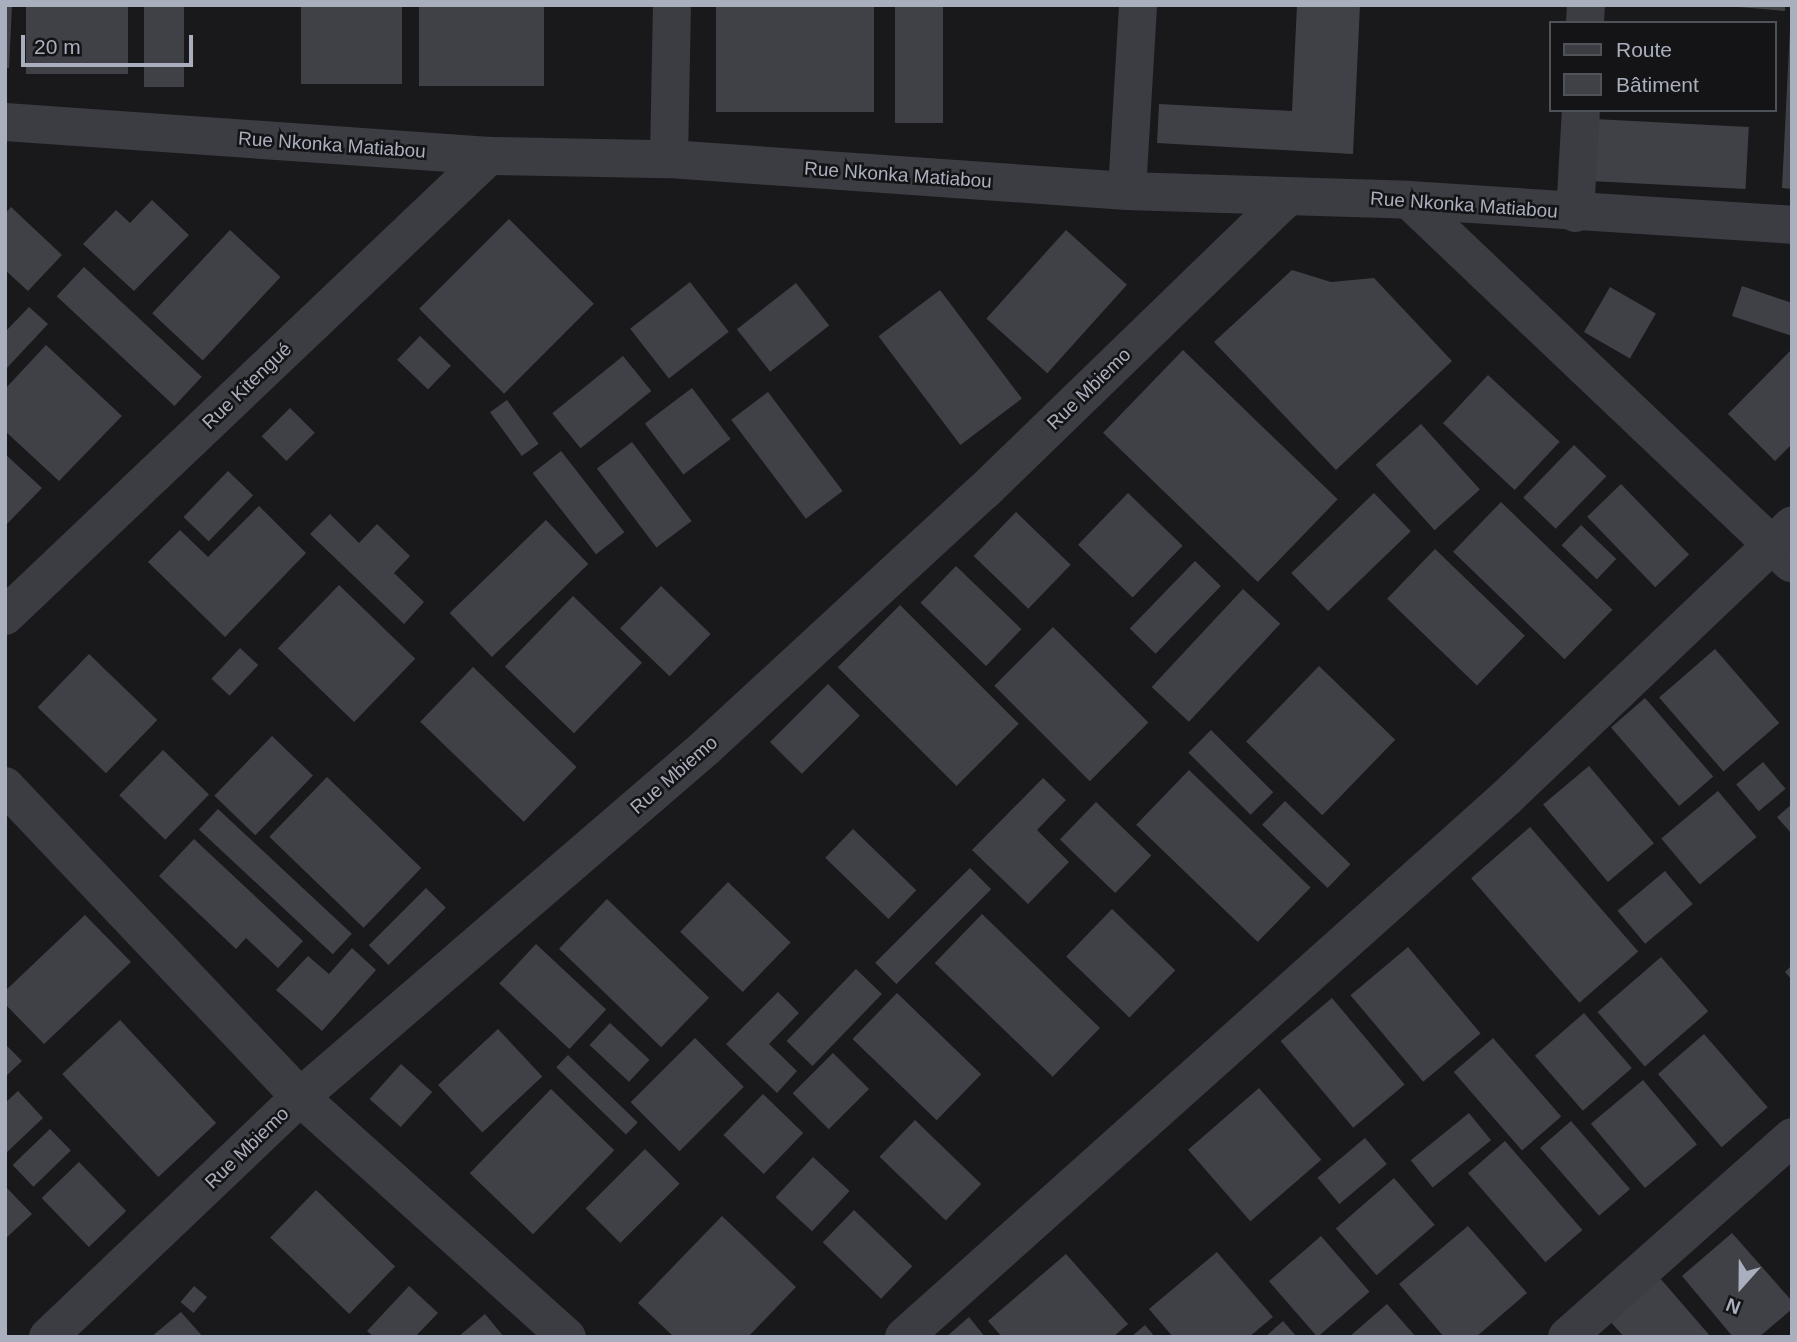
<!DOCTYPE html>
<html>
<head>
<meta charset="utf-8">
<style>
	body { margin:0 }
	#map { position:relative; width:1797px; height:1342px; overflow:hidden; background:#19191c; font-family:Arial,sans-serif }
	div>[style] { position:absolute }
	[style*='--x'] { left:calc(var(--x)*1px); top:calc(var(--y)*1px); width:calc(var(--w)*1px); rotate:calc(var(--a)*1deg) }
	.building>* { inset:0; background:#404147; transform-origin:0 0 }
	.minor>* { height:38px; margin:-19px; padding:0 19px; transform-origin:19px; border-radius:19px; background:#3c3c43 }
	span { translate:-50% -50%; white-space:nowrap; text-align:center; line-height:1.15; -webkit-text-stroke:5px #141417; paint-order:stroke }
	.street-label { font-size:19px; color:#aaafbd }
	.frame { position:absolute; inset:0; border:7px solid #aaafbd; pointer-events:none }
	.legend { position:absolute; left:1549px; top:21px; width:228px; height:91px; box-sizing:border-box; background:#141417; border:2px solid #505259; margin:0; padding:9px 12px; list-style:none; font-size:21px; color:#aaafbd }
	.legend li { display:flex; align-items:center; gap:14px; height:35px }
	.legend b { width:35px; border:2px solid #505259 }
	.north { position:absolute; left:1706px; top:1251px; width:70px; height:70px; -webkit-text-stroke:5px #141417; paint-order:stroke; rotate:201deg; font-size:19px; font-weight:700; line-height:28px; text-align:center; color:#aaafbd }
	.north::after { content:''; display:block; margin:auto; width:24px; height:32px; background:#aaafbd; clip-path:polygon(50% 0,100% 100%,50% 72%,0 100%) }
	.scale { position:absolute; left:21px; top:35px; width:172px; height:32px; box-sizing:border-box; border:4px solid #aaafbd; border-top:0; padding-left:9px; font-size:21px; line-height:24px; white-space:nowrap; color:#aaafbd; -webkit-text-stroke:5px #141417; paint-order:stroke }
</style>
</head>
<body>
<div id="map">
	<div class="building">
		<i style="clip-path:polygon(5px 5px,12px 5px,9px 68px,5px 68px)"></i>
		<i style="left:26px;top:5px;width:102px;height:69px"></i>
		<i style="left:144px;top:5px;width:40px;height:82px"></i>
		<i style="left:301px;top:5px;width:101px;height:79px"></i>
		<i style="left:419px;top:5px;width:125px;height:81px"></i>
		<i style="left:716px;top:5px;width:158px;height:107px"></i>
		<i style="left:895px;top:5px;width:48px;height:118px"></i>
		<i style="clip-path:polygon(1297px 5px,1360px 5px,1353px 154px,1157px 143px,1159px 104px,1292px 111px)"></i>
		<i style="clip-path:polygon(1715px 5px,1785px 5px,1785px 11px)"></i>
		<i style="clip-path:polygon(1790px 28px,1792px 28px,1792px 189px,1782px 188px)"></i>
		<i style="left:1594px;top:119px;width:155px;height:62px;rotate:3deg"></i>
		<i style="clip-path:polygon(152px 200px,189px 235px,134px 291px,83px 244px,116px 210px,130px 223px)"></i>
		<i style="clip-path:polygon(11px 207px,62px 255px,28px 291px,5px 270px,5px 214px)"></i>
		<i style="left:509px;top:219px;width:120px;height:127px;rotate:45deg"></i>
		<i style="left:230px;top:230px;width:69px;height:114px;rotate:43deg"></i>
		<i style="left:1066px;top:230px;width:82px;height:119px;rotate:42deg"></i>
		<i style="left:84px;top:267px;width:161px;height:40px;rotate:43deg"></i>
		<i style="clip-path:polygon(1292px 270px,1331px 282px,1374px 278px,1452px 361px,1336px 470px,1214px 342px)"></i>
		<i style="left:690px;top:282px;width:63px;height:76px;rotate:52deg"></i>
		<i style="left:796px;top:283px;width:54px;height:75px;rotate:52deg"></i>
		<i style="clip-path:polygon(1742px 286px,1792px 303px,1792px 336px,1732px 316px)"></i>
		<i style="left:1610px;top:287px;width:53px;height:52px;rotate:30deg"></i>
		<i style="left:940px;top:290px;width:136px;height:77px;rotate:53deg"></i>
		<i style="clip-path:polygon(29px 307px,48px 324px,5px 370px,5px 332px)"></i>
		<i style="left:420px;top:336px;width:43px;height:33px;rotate:44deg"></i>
		<i style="clip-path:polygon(46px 345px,122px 416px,59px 481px,5px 431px,5px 389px)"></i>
		<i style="clip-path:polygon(1792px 349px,1792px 444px,1775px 461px,1728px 414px)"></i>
		<i style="left:1183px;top:350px;width:215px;height:115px;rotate:44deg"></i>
		<i style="left:623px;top:356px;width:45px;height:91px;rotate:51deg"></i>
		<i style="left:1488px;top:375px;width:98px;height:66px;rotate:43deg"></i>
		<i style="left:692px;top:388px;width:64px;height:59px;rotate:53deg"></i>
		<i style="left:768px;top:392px;width:124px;height:46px;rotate:53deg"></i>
		<i style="left:507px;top:400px;width:54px;height:21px;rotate:54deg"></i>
		<i style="left:290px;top:408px;width:35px;height:40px;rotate:45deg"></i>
		<i style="left:1421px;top:424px;width:88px;height:61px;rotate:48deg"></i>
		<i style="left:632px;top:442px;width:99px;height:44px;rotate:53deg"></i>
		<i style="left:1574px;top:445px;width:45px;height:73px;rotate:44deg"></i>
		<i style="left:561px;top:451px;width:103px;height:36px;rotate:52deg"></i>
		<i style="clip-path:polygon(5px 454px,42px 488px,5px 526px)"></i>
		<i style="left:228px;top:471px;width:35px;height:64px;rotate:44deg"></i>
		<i style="left:1621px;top:484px;width:98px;height:47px;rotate:46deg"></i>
		<i style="left:1128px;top:493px;width:76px;height:72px;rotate:44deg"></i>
		<i style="left:1374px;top:493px;width:53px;height:115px;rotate:46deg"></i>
		<i style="left:1501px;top:502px;width:155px;height:69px;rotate:44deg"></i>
		<i style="clip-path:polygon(259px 506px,306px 553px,225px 637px,148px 562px,180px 530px,208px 557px)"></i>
		<i style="left:1016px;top:512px;width:76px;height:61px;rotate:44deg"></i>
		<i style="clip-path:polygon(330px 514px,359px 543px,377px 524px,410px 556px,394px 573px,424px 602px,404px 624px,310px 534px)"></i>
		<i style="left:546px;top:520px;width:61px;height:134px;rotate:46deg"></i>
		<i style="left:1581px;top:525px;width:49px;height:28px;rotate:44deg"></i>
		<i style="left:1435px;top:549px;width:125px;height:69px;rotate:44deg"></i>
		<i style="left:1195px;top:561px;width:36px;height:94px;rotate:44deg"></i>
		<i style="left:956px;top:566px;width:91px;height:51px;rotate:44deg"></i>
		<i style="left:339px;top:585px;width:106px;height:88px;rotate:44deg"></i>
		<i style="left:661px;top:586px;width:69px;height:59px;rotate:44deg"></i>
		<i style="left:1243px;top:589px;width:51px;height:134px;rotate:43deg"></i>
		<i style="left:573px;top:596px;width:96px;height:98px;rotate:44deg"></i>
		<i style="left:900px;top:605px;width:168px;height:88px;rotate:45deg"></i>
		<i style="left:1053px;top:627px;width:135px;height:83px;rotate:45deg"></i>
		<i style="left:240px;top:648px;width:25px;height:42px;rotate:43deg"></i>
		<i style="left:1715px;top:649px;width:98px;height:74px;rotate:49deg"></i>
		<i style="left:89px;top:654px;width:95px;height:74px;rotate:44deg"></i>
		<i style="left:1319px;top:666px;width:106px;height:105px;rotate:44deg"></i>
		<i style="left:473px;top:667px;width:144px;height:76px;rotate:44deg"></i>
		<i style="left:828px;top:684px;width:45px;height:82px;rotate:45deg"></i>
		<i style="left:1645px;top:698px;width:104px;height:45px;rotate:49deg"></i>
		<i style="left:1211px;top:730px;width:88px;height:32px;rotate:45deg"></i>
		<i style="left:272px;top:736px;width:57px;height:83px;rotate:44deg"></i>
		<i style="left:163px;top:750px;width:64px;height:63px;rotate:44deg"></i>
		<i style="left:1763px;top:762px;width:35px;height:35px;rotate:50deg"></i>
		<i style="left:1589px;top:766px;width:101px;height:60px;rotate:50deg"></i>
		<i style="left:1189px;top:770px;width:169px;height:76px;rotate:44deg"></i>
		<i style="left:327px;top:777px;width:131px;height:83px;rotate:44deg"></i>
		<i style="clip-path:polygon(1043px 778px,1066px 800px,1037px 830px,1069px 862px,1028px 904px,972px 850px)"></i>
		<i style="left:1718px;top:791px;width:60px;height:74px;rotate:50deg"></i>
		<i style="left:1285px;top:801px;width:91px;height:33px;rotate:44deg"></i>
		<i style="left:1096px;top:802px;width:77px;height:52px;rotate:44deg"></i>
		<i style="clip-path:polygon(1792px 804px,1792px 834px,1777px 817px)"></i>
		<i style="left:218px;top:809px;width:183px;height:28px;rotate:43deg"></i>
		<i style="left:1530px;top:827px;width:165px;height:78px;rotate:49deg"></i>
		<i style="left:853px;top:829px;width:88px;height:40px;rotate:44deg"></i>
		<i style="clip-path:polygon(194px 839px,303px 941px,278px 968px,246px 938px,236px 949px,159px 876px)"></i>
		<i style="left:970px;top:868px;width:30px;height:134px;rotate:45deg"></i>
		<i style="left:1665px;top:871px;width:43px;height:62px;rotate:50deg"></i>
		<i style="left:728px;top:882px;width:87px;height:69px;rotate:44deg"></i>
		<i style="left:426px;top:888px;width:28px;height:81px;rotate:45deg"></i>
		<i style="left:607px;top:899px;width:142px;height:69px;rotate:44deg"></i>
		<i style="left:1112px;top:909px;width:88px;height:66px;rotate:44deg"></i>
		<i style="left:982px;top:914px;width:164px;height:68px;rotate:44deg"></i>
		<i style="clip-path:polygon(85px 915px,131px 962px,44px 1044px,5px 1004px,5px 991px)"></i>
		<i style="left:536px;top:944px;width:96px;height:54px;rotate:43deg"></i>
		<i style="left:1408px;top:947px;width:113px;height:75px;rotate:50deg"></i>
		<i style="clip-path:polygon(352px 948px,376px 970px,322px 1031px,276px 990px,308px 956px,329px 974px)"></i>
		<i style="left:1661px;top:957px;width:72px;height:84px;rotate:49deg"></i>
		<i style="clip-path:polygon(1792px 965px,1792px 980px,1785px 972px)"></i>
		<i style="left:856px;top:969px;width:36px;height:100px;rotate:44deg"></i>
		<i style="clip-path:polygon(778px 992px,799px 1013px,769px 1044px,797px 1071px,777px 1093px,726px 1044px)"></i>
		<i style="left:897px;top:993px;width:117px;height:64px;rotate:44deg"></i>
		<i style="left:1332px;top:998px;width:113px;height:67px;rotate:50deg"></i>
		<i style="left:1584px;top:1013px;width:73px;height:65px;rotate:49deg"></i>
		<i style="left:120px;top:1020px;width:141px;height:79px;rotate:47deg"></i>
		<i style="left:610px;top:1023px;width:54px;height:30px;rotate:43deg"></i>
		<i style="left:498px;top:1029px;width:65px;height:82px;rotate:47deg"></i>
		<i style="left:1704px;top:1034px;width:97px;height:61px;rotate:49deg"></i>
		<i style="left:695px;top:1038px;width:69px;height:91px;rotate:45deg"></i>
		<i style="left:1493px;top:1038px;width:104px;height:52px;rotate:49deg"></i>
		<i style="clip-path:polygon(5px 1044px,22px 1061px,5px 1077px)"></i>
		<i style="left:833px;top:1053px;width:51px;height:57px;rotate:45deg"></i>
		<i style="left:568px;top:1055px;width:97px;height:17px;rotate:44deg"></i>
		<i style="left:401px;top:1064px;width:42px;height:47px;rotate:42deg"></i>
		<i style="left:1643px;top:1080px;width:84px;height:68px;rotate:50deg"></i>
		<i style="left:1259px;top:1088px;width:95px;height:94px;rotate:49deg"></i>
		<i style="left:551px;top:1089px;width:88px;height:117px;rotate:44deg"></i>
		<i style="clip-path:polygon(18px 1091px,43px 1118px,5px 1154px,5px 1103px)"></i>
		<i style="left:763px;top:1094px;width:56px;height:57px;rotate:44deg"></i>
		<i style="left:1469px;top:1113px;width:35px;height:75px;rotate:51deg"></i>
		<i style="left:915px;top:1120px;width:92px;height:51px;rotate:44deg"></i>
		<i style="left:1571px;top:1121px;width:90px;height:41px;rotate:49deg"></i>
		<i style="left:50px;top:1129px;width:30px;height:52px;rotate:46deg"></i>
		<i style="left:1365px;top:1138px;width:34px;height:62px;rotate:50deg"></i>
		<i style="left:1505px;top:1141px;width:118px;height:49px;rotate:49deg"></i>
		<i style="left:645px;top:1149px;width:49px;height:84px;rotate:45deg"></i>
		<i style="left:813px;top:1157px;width:50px;height:55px;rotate:43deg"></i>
		<i style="left:79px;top:1162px;width:68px;height:52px;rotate:46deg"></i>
		<i style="left:1394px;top:1178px;width:62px;height:77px;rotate:49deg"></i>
		<i style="clip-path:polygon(5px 1186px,32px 1214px,5px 1239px)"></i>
		<i style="left:316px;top:1190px;width:110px;height:66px;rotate:44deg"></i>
		<i style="left:854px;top:1210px;width:81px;height:45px;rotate:44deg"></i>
		<i style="clip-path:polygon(722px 1216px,796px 1287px,748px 1337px,674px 1337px,638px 1303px)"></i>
		<i style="clip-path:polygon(1468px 1226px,1527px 1293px,1476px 1337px,1444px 1337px,1399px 1284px)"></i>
		<i style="clip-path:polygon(1732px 1233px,1792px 1301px,1792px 1309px,1759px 1337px,1733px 1337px,1682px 1276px)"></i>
		<i style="left:1321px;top:1236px;width:74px;height:69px;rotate:49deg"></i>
		<i style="clip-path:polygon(1217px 1252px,1273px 1317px,1249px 1337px,1173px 1337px,1149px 1309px)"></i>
		<i style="clip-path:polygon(1066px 1254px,1128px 1324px,1113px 1337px,1002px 1337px,988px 1321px)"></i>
		<i style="clip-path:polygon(1659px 1277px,1711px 1337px,1624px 1337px,1609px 1320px)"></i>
		<i style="left:194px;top:1286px;width:17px;height:21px;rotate:40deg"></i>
		<i style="clip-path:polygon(409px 1286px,438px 1313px,415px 1337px,374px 1337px,367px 1331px)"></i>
		<i style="clip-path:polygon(1387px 1304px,1416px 1337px,1349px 1337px)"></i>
		<i style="clip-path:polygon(181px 1312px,203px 1337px,151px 1337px)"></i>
		<i style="clip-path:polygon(485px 1314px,504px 1337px,458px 1337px)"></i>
		<i style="clip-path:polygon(969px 1317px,985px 1337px,946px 1337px)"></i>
		<i style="clip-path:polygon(1283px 1321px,1297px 1337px,1265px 1337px)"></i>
		<i style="clip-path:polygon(1145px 1325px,1155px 1337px,1131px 1337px)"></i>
	</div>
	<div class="minor">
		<i style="--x:1585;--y:23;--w:18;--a:-87"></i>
		<i style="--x:5;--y:122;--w:485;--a:4"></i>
		<i style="--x:489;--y:156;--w:180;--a:1"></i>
		<i style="--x:669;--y:159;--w:459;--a:4"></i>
		<i style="--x:1127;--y:191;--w:282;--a:1.8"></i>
		<i style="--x:1409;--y:200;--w:384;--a:3.7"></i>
		<i style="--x:669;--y:159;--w:154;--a:-88.9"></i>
		<i style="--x:1127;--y:191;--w:186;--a:-86.6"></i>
		<i style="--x:1409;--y:200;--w:527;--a:43.54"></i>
		<i style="--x:1575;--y:213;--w:103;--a:-86.7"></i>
		<i style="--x:5;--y:616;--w:668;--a:-43.54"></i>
		<i style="--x:5;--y:786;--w:429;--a:46.5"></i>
		<i style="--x:300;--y:1097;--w:359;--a:42"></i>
		<i style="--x:48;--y:1337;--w:348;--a:-43.6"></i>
		<i style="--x:300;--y:1097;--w:533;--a:-40.74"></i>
		<i style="--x:704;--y:749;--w:381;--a:-42.7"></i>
		<i style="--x:984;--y:491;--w:421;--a:-44.1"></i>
		<i style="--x:904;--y:1337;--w:808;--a:-41.84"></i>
		<i style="--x:1506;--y:798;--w:395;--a:-43.6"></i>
		<i style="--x:1567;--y:1337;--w:301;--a:-41.6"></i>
	</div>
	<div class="street-label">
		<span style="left:332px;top:145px;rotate:4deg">Rue Nkonka Matiabou</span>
		<span style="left:898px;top:175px;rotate:4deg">Rue Nkonka Matiabou</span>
		<span style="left:1464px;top:205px;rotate:4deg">Rue Nkonka Matiabou</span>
		<span style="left:247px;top:386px;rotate:-44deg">Rue Kitengué</span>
		<span style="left:1089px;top:389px;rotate:-44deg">Rue Mbiemo</span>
		<span style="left:674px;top:775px;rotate:-41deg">Rue Mbiemo</span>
		<span style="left:247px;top:1148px;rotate:-44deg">Rue Mbiemo</span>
	</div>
	<div class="frame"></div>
	<ul class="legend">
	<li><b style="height:9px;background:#3c3c43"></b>Route</li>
	<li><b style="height:19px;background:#404147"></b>Bâtiment</li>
	</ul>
	<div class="north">N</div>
	<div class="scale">20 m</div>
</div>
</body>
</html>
